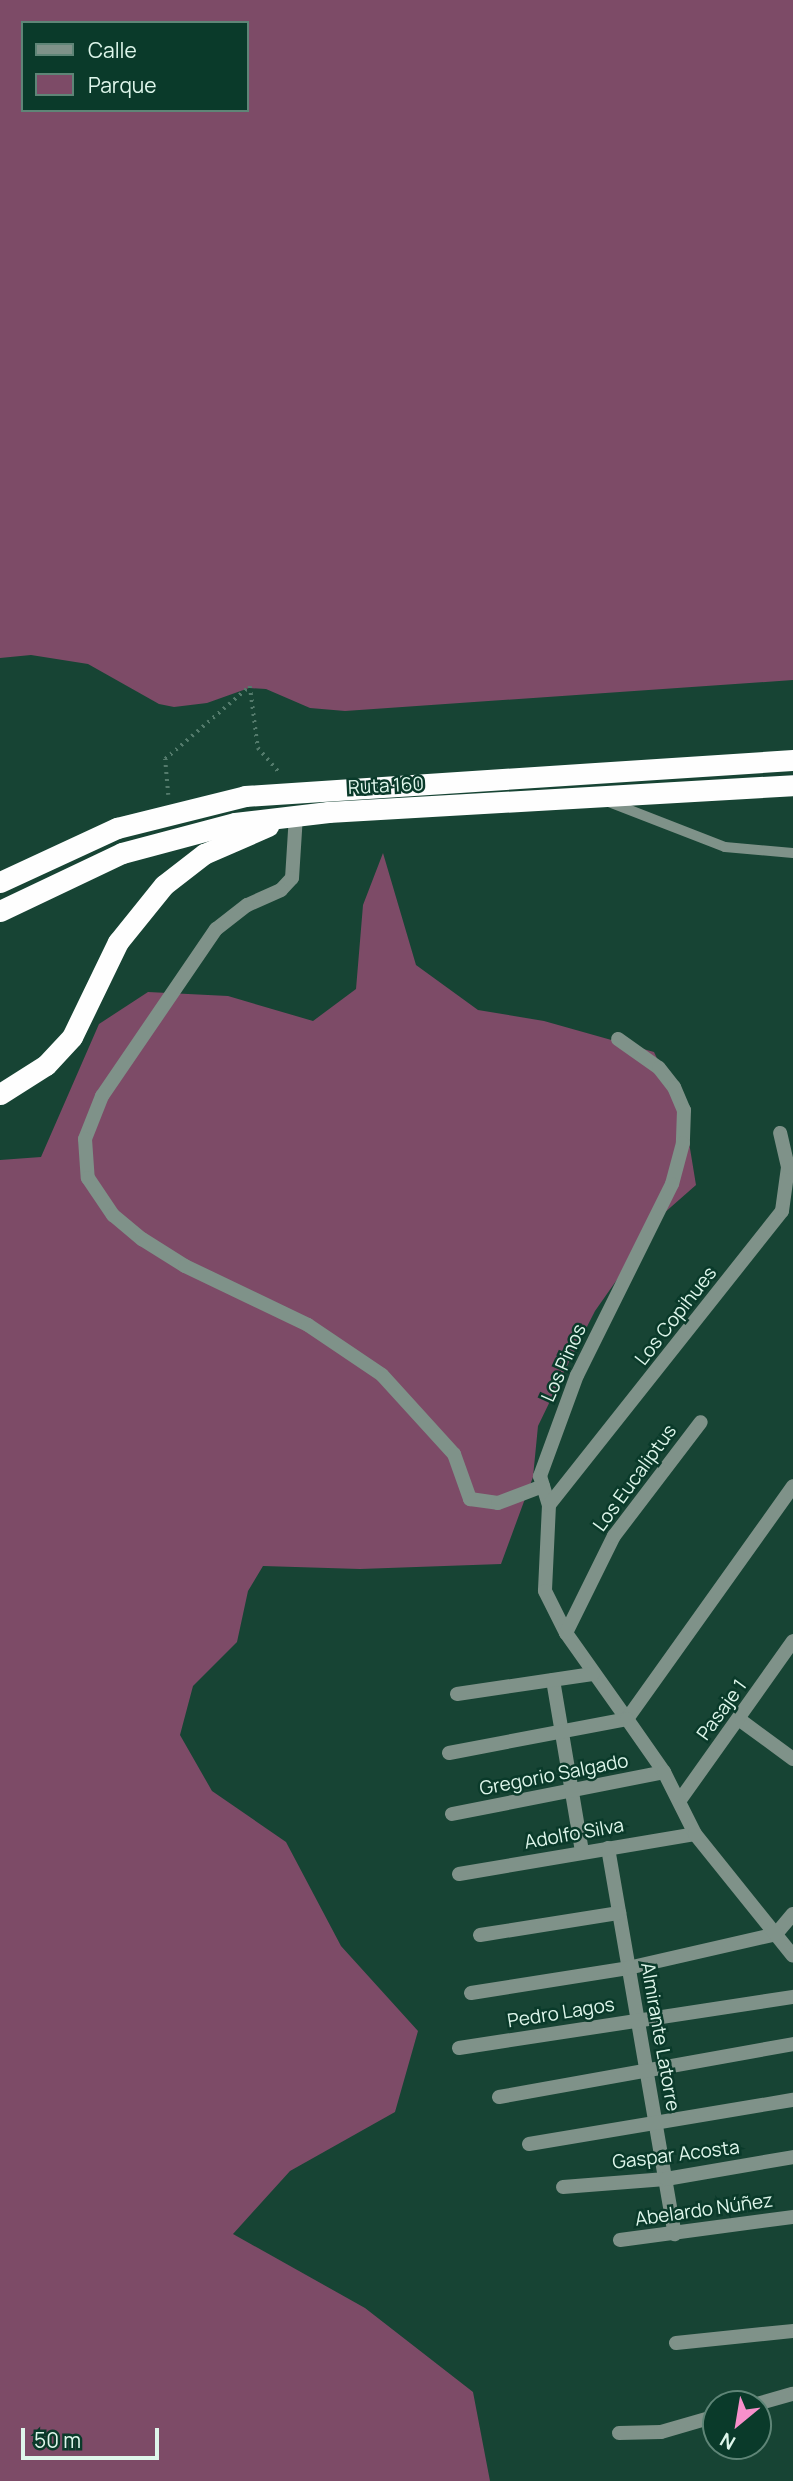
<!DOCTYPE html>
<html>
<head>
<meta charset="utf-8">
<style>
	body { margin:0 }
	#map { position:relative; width:793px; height:2481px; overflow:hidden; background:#174434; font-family:Manrope,sans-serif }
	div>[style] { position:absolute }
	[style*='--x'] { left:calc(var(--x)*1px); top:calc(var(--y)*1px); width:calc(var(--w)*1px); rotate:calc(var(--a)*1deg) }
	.green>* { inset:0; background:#7d4b67 }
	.path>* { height:3.5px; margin-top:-1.75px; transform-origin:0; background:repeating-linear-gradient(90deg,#547b6c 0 2px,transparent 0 7px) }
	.service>* { height:10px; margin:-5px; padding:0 5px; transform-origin:5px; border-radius:5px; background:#7f9289 }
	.minor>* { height:14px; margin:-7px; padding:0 7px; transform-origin:7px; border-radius:7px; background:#7f9289 }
	.tertiary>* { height:14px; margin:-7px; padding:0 7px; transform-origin:7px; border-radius:7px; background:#7f9289 }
	.motorway>* { height:21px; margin:-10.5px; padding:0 10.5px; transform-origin:10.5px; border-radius:10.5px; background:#fefefe }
	span { translate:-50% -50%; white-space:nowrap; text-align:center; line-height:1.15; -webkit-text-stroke:5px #0a3a2a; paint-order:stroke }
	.street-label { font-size:19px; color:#def6eb }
	.legend { position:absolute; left:21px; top:21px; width:228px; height:91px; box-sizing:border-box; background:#0a3a2a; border:2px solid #5f8577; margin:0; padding:9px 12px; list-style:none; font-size:21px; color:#def6eb }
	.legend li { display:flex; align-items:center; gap:14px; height:35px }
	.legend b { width:35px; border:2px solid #5f8577 }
	.north { position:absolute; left:702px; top:2390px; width:70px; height:70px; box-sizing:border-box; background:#0a3a2a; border:2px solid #5f8577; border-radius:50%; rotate:210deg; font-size:19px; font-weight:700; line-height:28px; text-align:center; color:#def6eb }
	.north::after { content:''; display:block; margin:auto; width:24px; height:32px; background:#f890cb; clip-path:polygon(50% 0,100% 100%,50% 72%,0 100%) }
	.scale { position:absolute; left:21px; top:2428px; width:138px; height:32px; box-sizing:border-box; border:4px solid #def6eb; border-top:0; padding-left:9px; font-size:21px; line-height:24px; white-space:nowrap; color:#def6eb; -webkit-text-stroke:5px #0a3a2a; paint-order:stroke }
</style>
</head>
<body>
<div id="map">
	<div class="green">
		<i style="clip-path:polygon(evenodd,0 0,793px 0,793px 680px,345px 711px,310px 708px,266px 689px,249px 688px,207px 703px,174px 707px,159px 704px,88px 664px,31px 655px,0 658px,0 0,23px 23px,247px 23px,247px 110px,23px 110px,23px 23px)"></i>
		<i style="clip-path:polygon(383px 853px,416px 965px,478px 1010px,544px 1021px,654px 1052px,685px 1118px,696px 1185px,663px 1214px,595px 1311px,569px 1362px,538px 1426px,533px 1477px,501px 1564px,360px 1569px,263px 1566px,248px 1591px,237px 1642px,193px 1686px,180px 1735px,212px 1791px,286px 1842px,341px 1946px,418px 2031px,395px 2112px,290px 2171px,233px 2234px,365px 2308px,473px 2392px,490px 2481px,0 2481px,0 1160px,41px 1157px,99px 1024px,148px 992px,228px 996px,313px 1021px,356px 989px,363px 905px)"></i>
	</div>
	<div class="path">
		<i style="--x:250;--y:686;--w:63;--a:82.6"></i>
		<i style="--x:258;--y:748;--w:33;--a:49"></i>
		<i style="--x:168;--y:795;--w:36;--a:-95"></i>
		<i style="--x:165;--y:759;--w:112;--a:-40.7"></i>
	</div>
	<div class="service">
		<i style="--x:609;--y:802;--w:124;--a:21.2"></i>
		<i style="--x:725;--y:847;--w:68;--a:5"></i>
	</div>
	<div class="minor">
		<i style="--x:296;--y:815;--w:63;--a:93.6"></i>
		<i style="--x:292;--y:878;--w:16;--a:133"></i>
		<i style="--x:281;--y:890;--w:37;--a:156"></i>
		<i style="--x:247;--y:905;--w:39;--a:142"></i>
		<i style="--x:216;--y:929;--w:202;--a:124.3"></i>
		<i style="--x:102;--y:1096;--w:46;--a:111.6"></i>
		<i style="--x:85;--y:1139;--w:39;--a:86"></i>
		<i style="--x:88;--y:1178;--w:45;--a:56"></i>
		<i style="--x:113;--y:1215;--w:38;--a:40"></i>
		<i style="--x:142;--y:1239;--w:51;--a:32.1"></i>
		<i style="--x:185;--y:1266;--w:136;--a:25.6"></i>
		<i style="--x:308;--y:1325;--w:89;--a:34"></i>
		<i style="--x:382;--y:1375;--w:107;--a:47.7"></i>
		<i style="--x:454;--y:1454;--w:48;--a:70.4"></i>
		<i style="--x:470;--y:1499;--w:28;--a:8"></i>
		<i style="--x:498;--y:1503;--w:48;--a:-20.7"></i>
		<i style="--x:618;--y:1039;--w:50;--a:35.3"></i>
		<i style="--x:659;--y:1068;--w:24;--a:52"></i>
		<i style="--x:674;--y:1087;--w:25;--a:67"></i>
		<i style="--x:684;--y:1110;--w:33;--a:92"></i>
		<i style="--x:683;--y:1143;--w:42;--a:105"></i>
		<i style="--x:672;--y:1184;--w:213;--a:116.4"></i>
		<i style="--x:577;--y:1375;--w:108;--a:110.1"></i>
		<i style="--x:540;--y:1476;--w:30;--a:73"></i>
		<i style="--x:549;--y:1505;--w:86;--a:92.7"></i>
		<i style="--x:545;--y:1591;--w:47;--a:63.4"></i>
		<i style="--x:566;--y:1633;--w:105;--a:54.7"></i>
		<i style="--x:549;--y:1505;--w:375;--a:-51.6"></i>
		<i style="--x:782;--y:1211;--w:44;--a:-82.2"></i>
		<i style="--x:788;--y:1167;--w:35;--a:-103"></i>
		<i style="--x:566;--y:1633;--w:108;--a:-63.7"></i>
		<i style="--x:614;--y:1536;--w:143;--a:-52.7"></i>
		<i style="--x:553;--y:1680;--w:173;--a:80.4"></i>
		<i style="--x:457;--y:1694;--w:137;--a:-8.4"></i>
		<i style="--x:627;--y:1719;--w:286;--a:-54.5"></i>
		<i style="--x:740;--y:1720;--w:66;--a:36.3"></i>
		<i style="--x:449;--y:1753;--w:181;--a:-10.8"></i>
		<i style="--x:680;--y:1800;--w:195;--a:-54.6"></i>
		<i style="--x:452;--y:1814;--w:216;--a:-11.2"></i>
		<i style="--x:608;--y:1848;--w:392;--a:80.2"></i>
		<i style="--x:459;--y:1874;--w:239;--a:-9.6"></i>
		<i style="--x:480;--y:1935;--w:141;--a:-9"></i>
		<i style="--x:471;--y:1993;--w:159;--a:-9"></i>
		<i style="--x:628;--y:1968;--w:152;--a:-12.9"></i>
		<i style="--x:776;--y:1934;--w:26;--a:-50"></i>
		<i style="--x:459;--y:2048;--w:338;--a:-8.7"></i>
		<i style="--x:499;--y:2097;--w:299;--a:-10.2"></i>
		<i style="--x:529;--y:2144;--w:268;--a:-9.5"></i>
		<i style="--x:563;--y:2187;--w:103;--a:-4.4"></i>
		<i style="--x:666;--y:2179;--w:129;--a:-9.8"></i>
		<i style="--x:620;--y:2240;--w:175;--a:-7.6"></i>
		<i style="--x:676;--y:2343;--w:118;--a:-5.9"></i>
		<i style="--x:757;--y:2404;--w:37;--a:-16"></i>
		<i style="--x:619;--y:2433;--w:42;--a:-1.4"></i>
		<i style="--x:661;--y:2432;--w:57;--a:-16.2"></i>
	</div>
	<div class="tertiary">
		<i style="--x:627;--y:1719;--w:65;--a:55.1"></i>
		<i style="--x:664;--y:1772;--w:69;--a:63.4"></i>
		<i style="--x:695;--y:1834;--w:156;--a:51.2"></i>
	</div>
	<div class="motorway">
		<i style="--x:0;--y:882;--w:129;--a:-24.8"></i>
		<i style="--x:117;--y:828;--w:132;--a:-14"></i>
		<i style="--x:245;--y:796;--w:549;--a:-3.76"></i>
		<i style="--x:0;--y:911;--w:135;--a:-25.4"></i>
		<i style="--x:122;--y:853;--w:117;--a:-14.9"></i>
		<i style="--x:235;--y:823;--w:94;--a:-6.7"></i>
		<i style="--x:328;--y:812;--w:466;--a:-3.3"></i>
		<i style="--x:0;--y:1094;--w:54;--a:-32.2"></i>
		<i style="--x:46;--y:1065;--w:38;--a:-47"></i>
		<i style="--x:72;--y:1037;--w:106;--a:-64.2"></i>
		<i style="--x:118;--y:942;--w:73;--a:-51.1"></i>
		<i style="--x:164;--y:885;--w:51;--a:-37.8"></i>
		<i style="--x:204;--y:854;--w:70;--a:-23.6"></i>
	</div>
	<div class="street-label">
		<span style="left:386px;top:786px;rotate:-3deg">Ruta 160</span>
		<span style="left:676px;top:1316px;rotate:-52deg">Los Copihues</span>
		<span style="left:564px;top:1363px;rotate:-66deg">Los Pinos</span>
		<span style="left:635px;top:1478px;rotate:-54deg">Los Eucaliptus</span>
		<span style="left:722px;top:1710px;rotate:-54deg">Pasaje 1</span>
		<span style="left:554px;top:1775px;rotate:-11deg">Gregorio Salgado</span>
		<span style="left:574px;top:1834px;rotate:-10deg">Adolfo Silva</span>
		<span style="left:561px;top:2013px;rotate:-9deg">Pedro Lagos</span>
		<span style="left:660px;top:2037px;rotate:80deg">Almirante Latorre</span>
		<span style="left:676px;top:2155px;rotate:-7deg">Gaspar Acosta</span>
		<span style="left:704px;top:2210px;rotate:-8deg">Abelardo Núñez</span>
	</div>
	<ul class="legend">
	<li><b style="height:9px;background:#7f9289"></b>Calle</li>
	<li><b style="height:19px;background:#7d4b67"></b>Parque</li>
	</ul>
	<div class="north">N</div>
	<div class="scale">50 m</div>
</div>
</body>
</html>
